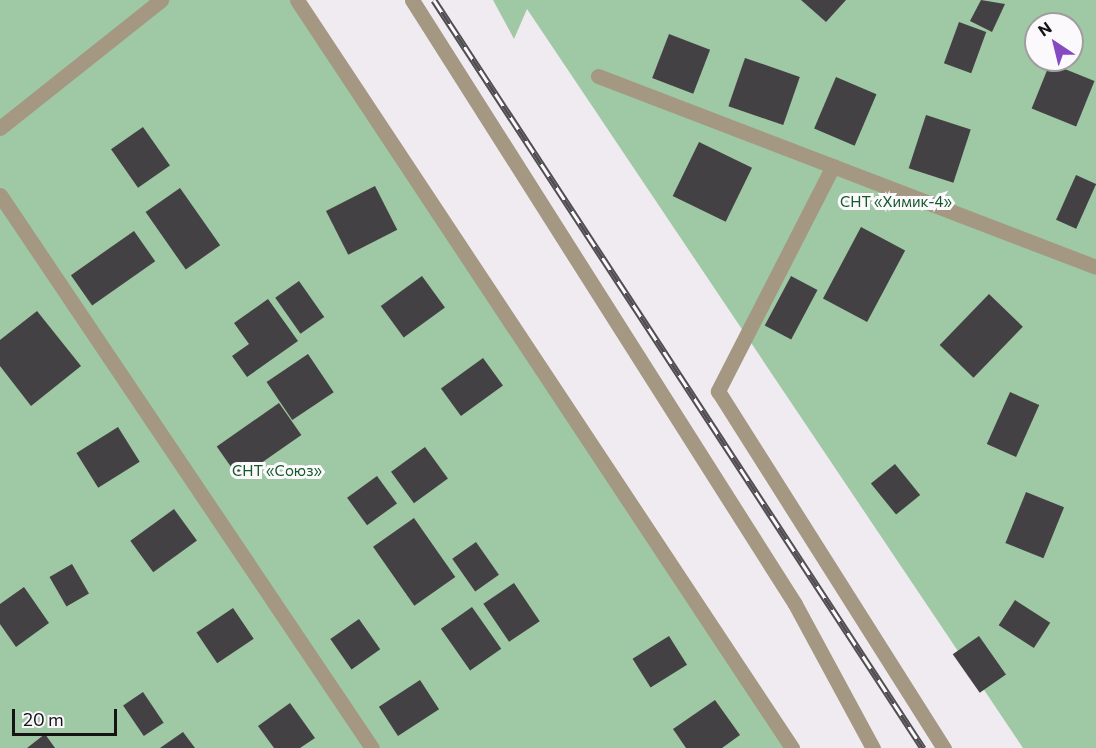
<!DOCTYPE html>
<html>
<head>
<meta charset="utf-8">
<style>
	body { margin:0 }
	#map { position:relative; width:1096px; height:748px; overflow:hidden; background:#efebf0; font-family:Commissioner,sans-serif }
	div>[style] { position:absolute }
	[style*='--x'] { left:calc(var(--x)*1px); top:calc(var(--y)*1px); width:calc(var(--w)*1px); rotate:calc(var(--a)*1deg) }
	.green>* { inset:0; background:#9fc8a4 }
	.building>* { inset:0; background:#444145; transform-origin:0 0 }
	.minor>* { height:15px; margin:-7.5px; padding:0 7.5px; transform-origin:7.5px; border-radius:7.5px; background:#a49882 }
	.rail>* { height:7px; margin-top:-3.5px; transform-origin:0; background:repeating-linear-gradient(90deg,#fcf9fd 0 14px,#504e50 0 28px); box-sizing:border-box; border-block:2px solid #504e50 }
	span { translate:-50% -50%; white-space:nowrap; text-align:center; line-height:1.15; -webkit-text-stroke:6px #fcf9fd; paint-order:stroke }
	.park-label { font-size:15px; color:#125a28 }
	.north { position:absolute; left:1024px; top:12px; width:60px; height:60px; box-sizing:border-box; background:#fcf9fd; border:2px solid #a09da0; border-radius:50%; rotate:325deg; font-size:16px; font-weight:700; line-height:24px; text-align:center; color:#151415 }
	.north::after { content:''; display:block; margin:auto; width:21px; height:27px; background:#854ac1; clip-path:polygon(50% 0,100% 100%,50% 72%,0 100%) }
	.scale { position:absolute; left:12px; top:709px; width:105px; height:27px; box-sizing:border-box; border:3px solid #151415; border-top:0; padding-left:8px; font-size:18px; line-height:21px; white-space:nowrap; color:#151415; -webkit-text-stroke:4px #fcf9fd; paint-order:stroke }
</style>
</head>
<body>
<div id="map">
	<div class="green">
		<i style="clip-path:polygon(0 0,297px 0,792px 748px,0 748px)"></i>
		<i style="clip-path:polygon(evenodd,493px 0,1096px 0,1096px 748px,1023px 748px,527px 9px,514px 39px,493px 0,1036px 24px,1072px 24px,1072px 60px,1036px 60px,1036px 24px)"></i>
	</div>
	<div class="building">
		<i style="clip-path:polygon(801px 0,846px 0,826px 22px)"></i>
		<i style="clip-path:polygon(981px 0,1005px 4px,992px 32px,970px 21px)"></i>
		<i style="left:959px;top:22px;width:29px;height:44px;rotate:20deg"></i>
		<i style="left:669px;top:34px;width:44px;height:47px;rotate:21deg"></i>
		<i style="left:745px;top:58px;width:58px;height:51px;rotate:19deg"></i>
		<i style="left:1050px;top:63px;width:48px;height:49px;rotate:22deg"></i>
		<i style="left:836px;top:77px;width:44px;height:56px;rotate:23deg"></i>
		<i style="left:926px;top:115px;width:47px;height:56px;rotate:18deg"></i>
		<i style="left:143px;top:127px;width:47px;height:39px;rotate:55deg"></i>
		<i style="left:699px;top:142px;width:59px;height:60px;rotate:26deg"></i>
		<i style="left:1076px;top:175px;width:22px;height:49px;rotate:24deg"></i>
		<i style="left:375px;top:186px;width:49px;height:55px;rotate:63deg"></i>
		<i style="left:180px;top:188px;width:70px;height:42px;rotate:55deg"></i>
		<i style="left:861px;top:227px;width:50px;height:81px;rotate:28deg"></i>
		<i style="left:134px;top:231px;width:37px;height:77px;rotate:55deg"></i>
		<i style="left:422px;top:276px;width:39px;height:51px;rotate:54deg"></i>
		<i style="left:791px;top:276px;width:30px;height:56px;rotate:28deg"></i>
		<i style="left:299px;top:281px;width:44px;height:29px;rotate:55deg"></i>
		<i style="left:989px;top:294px;width:47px;height:71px;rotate:44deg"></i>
		<i style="clip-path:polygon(268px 299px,298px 341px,247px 377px,232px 356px,249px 344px,234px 323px)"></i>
		<i style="clip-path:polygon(37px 311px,81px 366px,31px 406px,0 366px,0 340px)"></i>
		<i style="left:308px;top:354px;width:46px;height:50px;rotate:56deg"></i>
		<i style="left:483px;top:358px;width:34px;height:52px;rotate:54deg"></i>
		<i style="left:1010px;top:392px;width:32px;height:57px;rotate:24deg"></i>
		<i style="left:279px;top:403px;width:39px;height:76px;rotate:55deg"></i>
		<i style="left:118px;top:427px;width:41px;height:49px;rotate:58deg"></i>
		<i style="left:425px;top:447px;width:39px;height:42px;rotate:54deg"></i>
		<i style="left:895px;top:464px;width:40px;height:31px;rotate:51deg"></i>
		<i style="left:377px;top:476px;width:34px;height:37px;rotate:54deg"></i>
		<i style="left:1026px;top:492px;width:41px;height:55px;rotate:22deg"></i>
		<i style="left:174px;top:509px;width:39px;height:54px;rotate:54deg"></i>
		<i style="left:414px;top:518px;width:72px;height:50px;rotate:55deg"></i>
		<i style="left:476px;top:542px;width:40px;height:29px;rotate:55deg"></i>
		<i style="left:72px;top:564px;width:34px;height:26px;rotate:60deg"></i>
		<i style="left:514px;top:583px;width:46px;height:37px;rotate:56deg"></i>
		<i style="clip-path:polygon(24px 587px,49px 623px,16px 647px,0 624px,0 604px)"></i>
		<i style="left:1015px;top:600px;width:42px;height:30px;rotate:33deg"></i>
		<i style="left:472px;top:607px;width:51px;height:38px;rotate:55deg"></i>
		<i style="left:233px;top:608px;width:37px;height:44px;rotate:56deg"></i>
		<i style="left:359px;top:619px;width:37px;height:35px;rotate:55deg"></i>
		<i style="left:669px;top:636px;width:34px;height:43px;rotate:58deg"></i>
		<i style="left:979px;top:636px;width:47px;height:32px;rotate:55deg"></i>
		<i style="left:420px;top:680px;width:35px;height:49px;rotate:57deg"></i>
		<i style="left:143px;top:692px;width:37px;height:24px;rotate:56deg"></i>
		<i style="clip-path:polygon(715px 700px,740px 735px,722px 748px,686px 748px,673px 729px)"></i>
		<i style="clip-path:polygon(290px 703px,315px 738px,300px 748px,274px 748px,258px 726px)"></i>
		<i style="clip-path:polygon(183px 732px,195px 748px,160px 748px)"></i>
		<i style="clip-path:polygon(45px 734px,55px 748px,27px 748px)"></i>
	</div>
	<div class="minor">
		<i style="--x:297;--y:0;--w:897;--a:56.5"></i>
		<i style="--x:412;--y:0;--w:715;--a:57.62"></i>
		<i style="--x:795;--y:604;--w:164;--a:61.6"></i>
		<i style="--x:598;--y:76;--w:533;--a:20.98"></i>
		<i style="--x:0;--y:128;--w:206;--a:-38.5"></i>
		<i style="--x:833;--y:166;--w:253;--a:117.1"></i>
		<i style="--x:718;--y:391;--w:423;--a:57.7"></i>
		<i style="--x:0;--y:195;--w:666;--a:56.07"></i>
	</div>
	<div class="rail">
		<i style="--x:434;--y:0;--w:894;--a:56.83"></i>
	</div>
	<div class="park-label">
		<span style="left:896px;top:202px">СНТ «Химик-4»</span>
		<span style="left:277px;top:471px">СНТ «Союз»</span>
	</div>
	<div class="north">N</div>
	<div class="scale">20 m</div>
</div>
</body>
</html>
